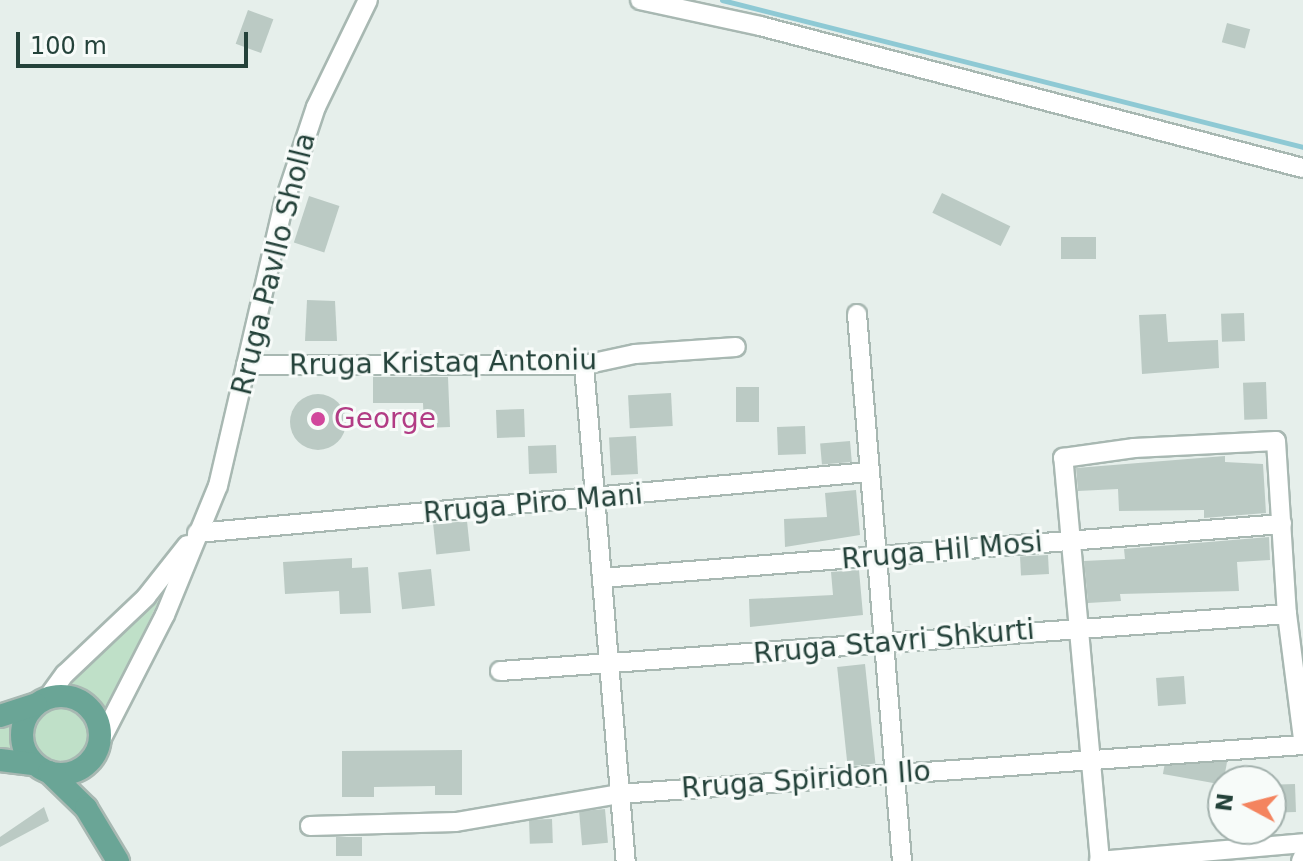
<!DOCTYPE html>
<html>
<head>
<meta charset="utf-8">
<style>
	body { margin:0 }
	#map { position:relative; width:1303px; height:861px; overflow:hidden; background:#e6efeb; font-family:"DejaVu Sans",sans-serif }
	div>[style] { position:absolute }
	[style*='--x'] { left:calc(var(--x)*1px); top:calc(var(--y)*1px); width:calc(var(--w)*1px); rotate:calc(var(--a)*1deg) }
	.green>* { inset:0; background:#bfe0c8 }
	.round { border-radius:50% }
	.stream>* { height:5px; margin:-2.5px; padding:0 2.5px; transform-origin:2.5px; border-radius:2.5px; background:#8ec9d4 }
	.building>* { inset:0; background:#bbcac4; transform-origin:0 0 }
	.roads { filter:drop-shadow(2px 0 #a8b8b2) drop-shadow(-2px 0 #a8b8b2) drop-shadow(0 2px #a8b8b2) drop-shadow(0 -2px #a8b8b2) }
	.minor>* { height:18px; margin:-9px; padding:0 9px; transform-origin:9px; border-radius:9px; background:#fff }
	.major>* { height:22px; margin:-11px; padding:0 11px; transform-origin:11px; border-radius:11px; background:#6aa596 }
	.major>.ring { margin:-11px; padding:0; box-sizing:content-box; background:none; border:22px solid #6aa596; border-radius:50% }
	.dots>* { width:22px; height:22px; translate:-50% -50%; box-sizing:border-box; border:4px solid #f7fbf9; border-radius:50% }
	span { translate:-50% -50%; white-space:nowrap; text-align:center; line-height:1.15; -webkit-text-stroke:6px #f7fbf9; paint-order:stroke }
	.street-label { font-size:28px; color:#24423a }
	.hotel-label { font-size:28px; color:#b23c85 }
	.left { translate:0 -50%; text-align:left }
	.north { position:absolute; left:1207px; top:765px; width:80px; height:80px; box-sizing:border-box; background:#f7fbf9; border:2px solid #a3b1ad; border-radius:50%; rotate:277deg; font-size:22px; font-weight:700; line-height:32px; text-align:center; color:#24423a }
	.north::after { content:''; display:block; margin:auto; width:28px; height:36px; background:#f4845f; clip-path:polygon(50% 0,100% 100%,50% 72%,0 100%) }
	.scale { position:absolute; left:16px; top:32px; width:232px; height:36px; box-sizing:border-box; border:4px solid #24423a; border-top:0; padding-left:10px; font-size:24px; line-height:28px; white-space:nowrap; color:#24423a; -webkit-text-stroke:6px #f7fbf9; paint-order:stroke }
</style>
</head>
<body>
<div id="map">
	<div class="green">
		<i style="clip-path:polygon(159px 600px,106px 711px,89px 693px,65px 689px)"></i>
		<i class="round" style="left:34px;top:705px;width:56px;height:56px"></i>
		<i style="clip-path:polygon(15px 721px,21px 754px,0 752px,0 729px)"></i>
	</div>
	<div class="stream">
		<i style="--x:722;--y:0;--w:599;--a:14.2"></i>
	</div>
	<div class="building">
		<i style="left:248px;top:10px;width:27px;height:36px;rotate:20deg"></i>
		<i style="left:1227px;top:23px;width:24px;height:20px;rotate:15deg"></i>
		<i style="left:942px;top:193px;width:76px;height:22px;rotate:26deg"></i>
		<i style="left:309px;top:196px;width:32px;height:49px;rotate:18deg"></i>
		<i style="left:1096px;top:237px;width:22px;height:35px;rotate:90deg"></i>
		<i style="clip-path:polygon(307px 300px,335px 301px,337px 341px,305px 341px)"></i>
		<i style="left:1244px;top:313px;width:28px;height:23px;rotate:88deg"></i>
		<i style="clip-path:polygon(1166px 314px,1168px 342px,1218px 340px,1219px 368px,1142px 374px,1139px 315px)"></i>
		<i style="clip-path:polygon(373px 377px,448px 377px,450px 427px,424px 428px,423px 403px,373px 403px)"></i>
		<i style="left:1266px;top:382px;width:37px;height:23px;rotate:88deg"></i>
		<i style="left:736px;top:387px;width:23px;height:35px"></i>
		<i style="left:671px;top:393px;width:33px;height:43px;rotate:87deg"></i>
		<i class="round" style="left:290px;top:394px;width:56px;height:56px"></i>
		<i style="left:524px;top:409px;width:28px;height:28px;rotate:88deg"></i>
		<i style="left:805px;top:426px;width:28px;height:28px;rotate:88deg"></i>
		<i style="left:636px;top:436px;width:38px;height:27px;rotate:87deg"></i>
		<i style="left:850px;top:441px;width:21px;height:30px;rotate:85deg"></i>
		<i style="left:556px;top:445px;width:28px;height:28px;rotate:88deg"></i>
		<i style="clip-path:polygon(1225px 456px,1225px 462px,1263px 464px,1266px 513px,1204px 518px,1204px 510px,1119px 511px,1118px 489px,1078px 491px,1076px 468px)"></i>
		<i style="clip-path:polygon(856px 490px,860px 535px,785px 547px,784px 519px,827px 517px,825px 493px)"></i>
		<i style="left:467px;top:521px;width:30px;height:34px;rotate:84deg"></i>
		<i style="clip-path:polygon(1269px 537px,1270px 560px,1237px 562px,1239px 591px,1120px 594px,1121px 601px,1088px 603px,1084px 561px,1125px 559px,1124px 549px)"></i>
		<i style="left:1048px;top:555px;width:19px;height:28px;rotate:87deg"></i>
		<i style="clip-path:polygon(352px 558px,352px 568px,368px 567px,371px 613px,340px 614px,339px 591px,285px 594px,283px 562px)"></i>
		<i style="left:431px;top:569px;width:37px;height:33px;rotate:84deg"></i>
		<i style="clip-path:polygon(859px 570px,863px 615px,750px 627px,749px 599px,833px 595px,831px 572px)"></i>
		<i style="left:865px;top:664px;width:100px;height:28px;rotate:84deg"></i>
		<i style="left:1184px;top:676px;width:28px;height:28px;rotate:86deg"></i>
		<i style="clip-path:polygon(462px 750px,462px 795px,435px 795px,435px 786px,374px 787px,374px 797px,342px 797px,342px 751px)"></i>
		<i style="left:1227px;top:762px;width:23px;height:61px;rotate:100deg"></i>
		<i style="left:1295px;top:784px;width:28px;height:24px;rotate:88deg"></i>
		<i style="clip-path:polygon(44px 807px,49px 821px,0 847px,0 837px)"></i>
		<i style="left:605px;top:809px;width:34px;height:26px;rotate:85deg"></i>
		<i style="left:552px;top:819px;width:24px;height:23px;rotate:88deg"></i>
		<i style="left:336px;top:837px;width:26px;height:19px"></i>
	</div>
	<div class="roads">
		<div class="minor">
			<i style="--x:640;--y:0;--w:123;--a:12.2"></i>
			<i style="--x:760;--y:26;--w:561;--a:14.66"></i>
			<i style="--x:857;--y:314;--w:549;--a:85.3"></i>
			<i style="--x:246;--y:365;--w:338;--a:0"></i>
			<i style="--x:584;--y:365;--w:52;--a:-12.2"></i>
			<i style="--x:635;--y:354;--w:101;--a:-4"></i>
			<i style="--x:584;--y:365;--w:498;--a:85.2"></i>
			<i style="--x:197;--y:533;--w:675;--a:-5.19"></i>
			<i style="--x:602;--y:578;--w:682;--a:-4.54"></i>
			<i style="--x:500;--y:671;--w:789;--a:-4.14"></i>
			<i style="--x:48;--y:697;--w:29;--a:-54"></i>
			<i style="--x:65;--y:674;--w:112;--a:-43.5"></i>
			<i style="--x:146;--y:597;--w:66;--a:-51.7"></i>
			<i style="--x:100;--y:742;--w:143;--a:-62.9"></i>
			<i style="--x:165;--y:615;--w:139;--a:-67.7"></i>
			<i style="--x:218;--y:486;--w:291;--a:-76.9"></i>
			<i style="--x:284;--y:203;--w:101;--a:-71.6"></i>
			<i style="--x:316;--y:107;--w:119;--a:-64.1"></i>
			<i style="--x:310;--y:826;--w:146;--a:-1.6"></i>
			<i style="--x:456;--y:822;--w:165;--a:-9.7"></i>
			<i style="--x:619;--y:794;--w:686;--a:-4.1"></i>
			<i style="--x:1099;--y:861;--w:205;--a:-5"></i>
			<i style="--x:1100;--y:861;--w:405;--a:-95.2"></i>
			<i style="--x:1063;--y:458;--w:72;--a:-8"></i>
			<i style="--x:1134;--y:448;--w:142;--a:-2.8"></i>
			<i style="--x:1276;--y:441;--w:173;--a:86.4"></i>
			<i style="--x:1287;--y:614;--w:126;--a:82.7"></i>
			<i style="--x:1301;--y:861;--w:4;--a:-63"></i>
		</div>
		<div class="major">
			<i class="ring" style="left:22px;top:696px;width:56px;height:56px"></i>
			<i style="--x:0;--y:716;--w:38;--a:-18"></i>
			<i style="--x:0;--y:760;--w:35;--a:7"></i>
			<i style="--x:49;--y:772;--w:52;--a:44.2"></i>
			<i style="--x:86;--y:808;--w:62;--a:58.9"></i>
		</div>
	</div>
	<div class="dots">
		<i style="left:318px;top:419px;background:#d1479c"></i>
	</div>
	<div class="street-label">
		<span style="left:274px;top:264px;rotate:-76deg">Rruga Pavllo Sholla</span>
		<span style="left:443px;top:363px;rotate:-1deg">Rruga Kristaq Antoniu</span>
		<span style="left:533px;top:504px;rotate:-5deg">Rruga Piro Mani</span>
		<span style="left:942px;top:551px;rotate:-5deg">Rruga Hil Mosi</span>
		<span style="left:894px;top:642px;rotate:-5deg">Rruga Stavri Shkurti</span>
		<span style="left:806px;top:780px;rotate:-4deg">Rruga Spiridon Ilo</span>
	</div>
	<div class="hotel-label">
		<span class="left" style="left:334px;top:419px">George</span>
	</div>
	<div class="north">N</div>
	<div class="scale">100 m</div>
</div>
</body>
</html>
